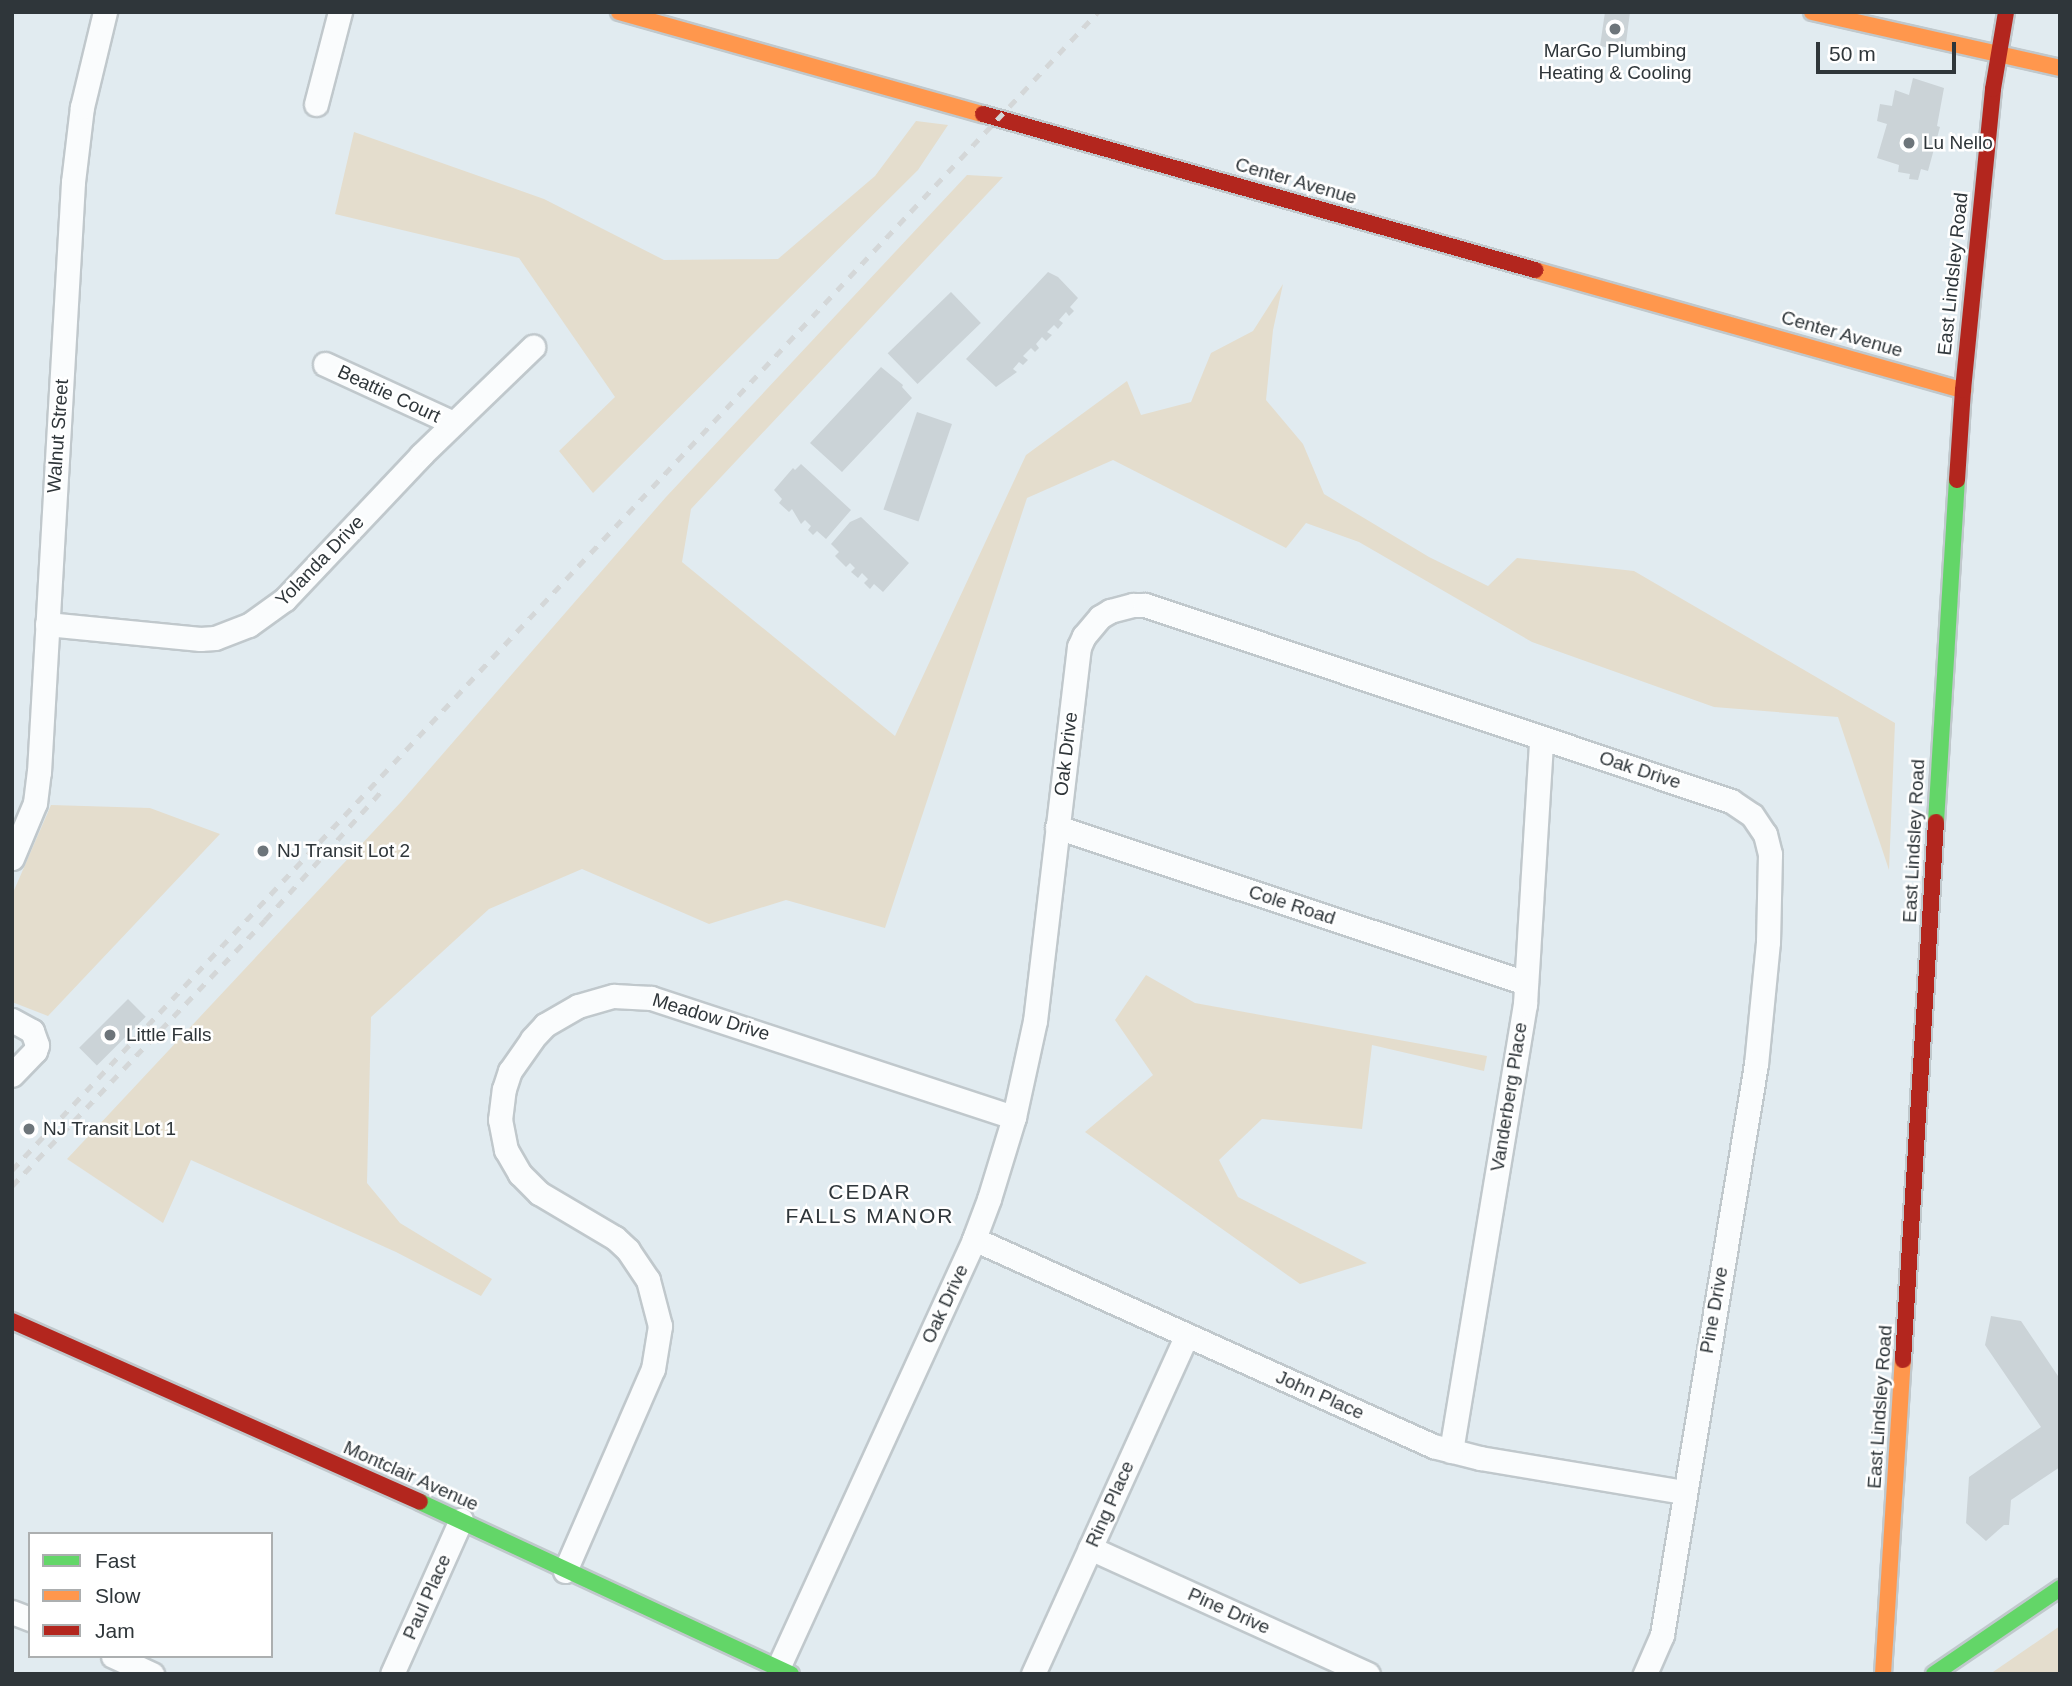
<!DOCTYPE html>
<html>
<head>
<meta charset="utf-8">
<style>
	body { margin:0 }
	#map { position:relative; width:2072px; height:1686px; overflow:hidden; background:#e1ebf0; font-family:Arial,sans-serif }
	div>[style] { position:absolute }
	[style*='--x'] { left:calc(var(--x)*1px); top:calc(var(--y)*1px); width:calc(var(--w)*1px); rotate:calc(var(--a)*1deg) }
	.green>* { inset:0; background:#e4ddcd }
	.building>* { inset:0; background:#cbd3d7; transform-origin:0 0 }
	.roads { filter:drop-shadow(2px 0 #c0c8cc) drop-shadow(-2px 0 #c0c8cc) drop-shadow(0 2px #c0c8cc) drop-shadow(0 -2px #c0c8cc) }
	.street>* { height:23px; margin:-11.5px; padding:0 11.5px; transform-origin:11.5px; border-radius:11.5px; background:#fafcfd }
	.fast>* { height:16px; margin:-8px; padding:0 8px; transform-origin:8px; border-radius:8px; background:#63d668 }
	.slow>* { height:16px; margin:-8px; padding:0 8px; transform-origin:8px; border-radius:8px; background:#ff974d }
	.jam>* { height:16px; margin:-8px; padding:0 8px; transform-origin:8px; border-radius:8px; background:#b3261e }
	.rail>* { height:5px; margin-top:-2.5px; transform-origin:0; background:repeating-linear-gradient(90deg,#d4d7d8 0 9px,transparent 0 18px) }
	.dots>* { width:19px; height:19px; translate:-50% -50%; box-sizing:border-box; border:4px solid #fff; border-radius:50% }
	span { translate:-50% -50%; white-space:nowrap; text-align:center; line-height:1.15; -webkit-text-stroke:5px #fff; paint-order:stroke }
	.poi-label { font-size:19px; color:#2f363a }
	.left { translate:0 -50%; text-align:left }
	.street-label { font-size:19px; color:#2f363a }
	.neighbourhood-label { font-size:21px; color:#2f363a; letter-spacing:2px }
	.frame { position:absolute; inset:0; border:14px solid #2f363a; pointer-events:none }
	.legend { position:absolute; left:28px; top:1532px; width:245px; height:126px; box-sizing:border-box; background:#fff; border:2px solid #acafb0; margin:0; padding:9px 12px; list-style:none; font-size:21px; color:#2f363a }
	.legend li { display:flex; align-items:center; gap:14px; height:35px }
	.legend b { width:35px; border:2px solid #acafb0 }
	.scale { position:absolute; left:1816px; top:42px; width:140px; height:32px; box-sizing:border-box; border:4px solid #2f363a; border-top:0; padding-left:9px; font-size:21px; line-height:24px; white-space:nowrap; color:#2f363a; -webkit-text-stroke:5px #fff; paint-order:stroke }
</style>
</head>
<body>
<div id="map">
	<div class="green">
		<i style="clip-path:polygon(916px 121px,948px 125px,918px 170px,593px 493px,559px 451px,615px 397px,519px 258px,335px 214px,354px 132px,544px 199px,664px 260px,778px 259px,875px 176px)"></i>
		<i style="clip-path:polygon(967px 175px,1003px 177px,691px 509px,682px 562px,895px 736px,1026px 455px,1127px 381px,1141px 415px,1191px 402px,1211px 353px,1253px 331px,1283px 284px,1273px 330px,1266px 400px,1303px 444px,1324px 494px,1429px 557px,1488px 586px,1517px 558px,1634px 571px,1895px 723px,1889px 870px,1838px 717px,1714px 707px,1532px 642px,1359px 542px,1306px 523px,1286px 548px,1113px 460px,1027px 498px,885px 928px,786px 900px,709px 924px,582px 869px,489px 909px,371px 1017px,367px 1183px,400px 1223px,492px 1279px,481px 1296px,396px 1252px,191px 1160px,163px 1223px,67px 1159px,401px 802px,666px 497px)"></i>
		<i style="clip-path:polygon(51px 805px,150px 808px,220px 834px,48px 1016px,12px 1002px,12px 895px)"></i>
		<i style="clip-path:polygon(1146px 975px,1195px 1003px,1487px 1056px,1484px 1071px,1372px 1045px,1362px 1129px,1262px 1119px,1219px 1160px,1238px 1197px,1367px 1263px,1300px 1284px,1085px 1132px,1153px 1075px,1115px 1020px)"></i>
		<i style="clip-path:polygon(2060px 1626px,2060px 1674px,1990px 1674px)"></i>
	</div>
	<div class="building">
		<i style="clip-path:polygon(1605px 12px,1630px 12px,1625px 51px,1600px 46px)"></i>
		<i style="clip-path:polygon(1913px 78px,1944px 88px,1937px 126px,1940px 127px,1928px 171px,1921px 169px,1918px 180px,1909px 179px,1910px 174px,1898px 172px,1899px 165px,1877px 158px,1887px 124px,1877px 121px,1880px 104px,1892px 106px,1895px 90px,1909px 95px)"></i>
		<i style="clip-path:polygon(1048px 272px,1058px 277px,1078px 298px,1070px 307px,1074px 311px,1069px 316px,1066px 312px,1059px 320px,1063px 323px,1058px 329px,1054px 325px,1047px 332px,1052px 335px,1046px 341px,1042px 337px,1036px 344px,1039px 348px,1035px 352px,1031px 348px,1023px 356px,1028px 360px,1023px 365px,1019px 362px,1013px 369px,1017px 372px,996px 387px,966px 359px)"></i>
		<i style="left:951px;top:292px;width:43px;height:88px;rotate:46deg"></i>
		<i style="clip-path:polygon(881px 367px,903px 385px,902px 387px,912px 398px,842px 472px,810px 443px)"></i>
		<i style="left:917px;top:412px;width:37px;height:103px;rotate:19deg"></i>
		<i style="clip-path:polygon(801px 464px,851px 510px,826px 539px,817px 531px,813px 535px,808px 530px,811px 526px,805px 520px,801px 524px,792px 509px,789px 512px,779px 503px,782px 499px,774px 490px,793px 468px,795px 470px)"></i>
		<i style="clip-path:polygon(861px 517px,909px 563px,883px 592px,874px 584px,870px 589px,864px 583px,868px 579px,862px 573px,858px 578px,851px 572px,855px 568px,850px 563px,846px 567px,835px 556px,839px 552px,831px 544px,850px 522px)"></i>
		<i style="left:128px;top:999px;width:25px;height:69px;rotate:45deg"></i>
		<i style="clip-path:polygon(1991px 1316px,2021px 1321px,2060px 1379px,2060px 1467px,2011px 1500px,2009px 1525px,2004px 1525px,1986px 1541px,1966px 1523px,1969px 1477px,2041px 1427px,1985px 1345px)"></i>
	</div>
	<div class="roads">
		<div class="street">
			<i style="--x:316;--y:104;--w:95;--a:-75.4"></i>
			<i style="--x:325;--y:364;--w:141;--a:24.7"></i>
			<i style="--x:47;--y:624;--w:154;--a:5.6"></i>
			<i style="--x:200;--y:639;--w:15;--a:-4"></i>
			<i style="--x:215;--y:638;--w:36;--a:-21"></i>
			<i style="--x:249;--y:625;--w:44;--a:-35.8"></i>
			<i style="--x:285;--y:599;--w:198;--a:-46.6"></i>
			<i style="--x:421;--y:455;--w:156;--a:-44"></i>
			<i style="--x:1057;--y:827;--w:494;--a:18.4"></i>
			<i style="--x:12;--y:858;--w:60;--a:-67.3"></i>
			<i style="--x:35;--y:803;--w:31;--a:-83"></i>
			<i style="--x:39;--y:772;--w:591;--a:-86.7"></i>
			<i style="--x:73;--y:182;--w:76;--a:-83.2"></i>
			<i style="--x:82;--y:107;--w:98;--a:-76.4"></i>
			<i style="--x:12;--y:1020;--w:23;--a:29"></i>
			<i style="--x:32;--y:1031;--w:15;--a:70"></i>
			<i style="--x:37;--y:1045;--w:6;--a:108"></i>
			<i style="--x:35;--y:1051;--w:33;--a:134"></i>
			<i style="--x:974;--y:1239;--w:504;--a:24.27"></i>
			<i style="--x:1433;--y:1446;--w:49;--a:14.3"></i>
			<i style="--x:1480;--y:1458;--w:207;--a:9.5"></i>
			<i style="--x:1451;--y:1451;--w:453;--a:-80.6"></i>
			<i style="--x:1525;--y:1004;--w:265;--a:-86.5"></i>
			<i style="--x:1090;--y:1548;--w:305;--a:24.4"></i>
			<i style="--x:565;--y:1571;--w:220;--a:-66.5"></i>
			<i style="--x:653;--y:1369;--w:44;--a:-80.8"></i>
			<i style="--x:660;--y:1326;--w:48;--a:-104.6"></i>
			<i style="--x:648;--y:1280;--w:36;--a:-124"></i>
			<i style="--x:628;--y:1250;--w:18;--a:-137"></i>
			<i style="--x:615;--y:1238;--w:88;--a:-149.4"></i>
			<i style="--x:539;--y:1193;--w:27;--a:-135"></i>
			<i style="--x:520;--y:1174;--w:28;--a:-120"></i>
			<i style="--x:506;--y:1150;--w:31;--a:-101"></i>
			<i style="--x:500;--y:1120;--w:31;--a:-83"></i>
			<i style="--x:504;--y:1089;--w:19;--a:-72"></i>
			<i style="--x:510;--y:1071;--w:39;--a:-55"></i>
			<i style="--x:532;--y:1039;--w:19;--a:-47"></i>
			<i style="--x:545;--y:1025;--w:38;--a:-30"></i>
			<i style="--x:578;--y:1006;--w:37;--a:-16"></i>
			<i style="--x:614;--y:996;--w:37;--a:3"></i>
			<i style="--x:651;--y:998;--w:382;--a:18.2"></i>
			<i style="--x:12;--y:1612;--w:19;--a:21"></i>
			<i style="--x:113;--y:1656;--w:43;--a:24.8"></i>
			<i style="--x:778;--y:1668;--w:472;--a:-65.4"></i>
			<i style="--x:974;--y:1239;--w:43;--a:-69.4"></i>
			<i style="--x:989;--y:1199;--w:86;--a:-73"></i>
			<i style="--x:1014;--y:1117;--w:98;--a:-77.7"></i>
			<i style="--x:1035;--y:1021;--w:377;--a:-83.3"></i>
			<i style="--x:1079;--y:647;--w:12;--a:-66"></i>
			<i style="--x:1084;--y:636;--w:25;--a:-50"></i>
			<i style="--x:1100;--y:617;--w:12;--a:-31"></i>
			<i style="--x:1110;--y:611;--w:24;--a:-15"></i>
			<i style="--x:1133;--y:605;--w:12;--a:0"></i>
			<i style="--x:1145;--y:605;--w:618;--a:18.49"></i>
			<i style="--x:1731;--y:801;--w:25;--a:34"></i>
			<i style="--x:1752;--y:815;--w:23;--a:56"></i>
			<i style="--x:1765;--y:834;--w:21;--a:76"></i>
			<i style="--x:1770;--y:854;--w:88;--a:91.3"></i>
			<i style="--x:1768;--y:942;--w:123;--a:95.6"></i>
			<i style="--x:1756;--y:1064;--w:579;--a:99.35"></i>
			<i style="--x:1662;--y:1635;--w:43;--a:113.6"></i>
			<i style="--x:392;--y:1674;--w:169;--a:-65.9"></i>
			<i style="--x:1033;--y:1674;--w:372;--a:-65.6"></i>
		</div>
		<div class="fast">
			<i style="--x:1936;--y:822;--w:343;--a:-86.5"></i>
			<i style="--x:420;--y:1502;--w:409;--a:24.9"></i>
			<i style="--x:1934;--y:1674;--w:153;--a:-34.3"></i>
		</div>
		<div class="slow">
			<i style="--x:619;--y:12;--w:378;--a:15.7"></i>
			<i style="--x:1812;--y:12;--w:254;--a:12.7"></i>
			<i style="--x:1535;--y:270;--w:445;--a:15.7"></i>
			<i style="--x:1883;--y:1674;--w:315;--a:-86.4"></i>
		</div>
		<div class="jam">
			<i style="--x:983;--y:114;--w:574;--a:15.78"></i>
			<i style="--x:1957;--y:480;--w:90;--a:-86.2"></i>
			<i style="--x:1963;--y:390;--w:302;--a:-84.3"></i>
			<i style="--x:1993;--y:89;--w:78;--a:-80.4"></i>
			<i style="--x:12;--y:1321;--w:446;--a:23.9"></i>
			<i style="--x:1903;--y:1360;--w:539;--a:-86.49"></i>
		</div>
	</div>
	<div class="rail">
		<i style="--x:12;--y:1170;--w:1588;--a:-46.84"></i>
		<i style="--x:12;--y:1186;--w:367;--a:-46.4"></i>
		<i style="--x:265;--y:920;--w:179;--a:-47.9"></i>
	</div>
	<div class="dots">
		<i style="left:1615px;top:29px;background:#6d757a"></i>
		<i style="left:1909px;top:143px;background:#6d757a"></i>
		<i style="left:263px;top:851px;background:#6d757a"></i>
		<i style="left:110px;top:1035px;background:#6d757a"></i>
		<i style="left:29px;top:1129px;background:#6d757a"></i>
	</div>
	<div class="poi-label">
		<span style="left:1615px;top:62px">MarGo Plumbing<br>Heating &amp; Cooling</span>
		<span class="left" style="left:1923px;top:143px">Lu Nello</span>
		<span class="left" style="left:277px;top:851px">NJ Transit Lot 2</span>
		<span class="left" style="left:126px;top:1035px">Little Falls</span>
		<span class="left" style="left:43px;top:1129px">NJ Transit Lot 1</span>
	</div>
	<div class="street-label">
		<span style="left:1296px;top:181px;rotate:16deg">Center Avenue</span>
		<span style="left:1953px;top:274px;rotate:-84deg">East Lindsley Road</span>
		<span style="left:1842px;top:334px;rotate:16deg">Center Avenue</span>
		<span style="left:389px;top:394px;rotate:25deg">Beattie Court</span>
		<span style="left:58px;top:436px;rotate:-86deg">Walnut Street</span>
		<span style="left:320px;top:561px;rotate:-46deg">Yolanda Drive</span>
		<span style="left:1066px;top:754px;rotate:-83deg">Oak Drive</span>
		<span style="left:1640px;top:770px;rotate:18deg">Oak Drive</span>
		<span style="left:1914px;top:841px;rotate:-87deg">East Lindsley Road</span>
		<span style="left:1292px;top:905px;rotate:18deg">Cole Road</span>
		<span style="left:711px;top:1017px;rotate:17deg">Meadow Drive</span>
		<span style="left:1509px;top:1097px;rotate:-81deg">Vanderberg Place</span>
		<span style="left:945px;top:1304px;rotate:-65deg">Oak Drive</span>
		<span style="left:1714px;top:1310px;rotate:-80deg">Pine Drive</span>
		<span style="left:1320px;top:1395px;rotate:24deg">John Place</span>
		<span style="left:1880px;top:1407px;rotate:-86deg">East Lindsley Road</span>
		<span style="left:411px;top:1476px;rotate:24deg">Montclair Avenue</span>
		<span style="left:1110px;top:1504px;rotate:-66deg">Ring Place</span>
		<span style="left:427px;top:1597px;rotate:-66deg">Paul Place</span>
		<span style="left:1229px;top:1611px;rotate:24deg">Pine Drive</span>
	</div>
	<div class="neighbourhood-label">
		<span style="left:870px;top:1204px">CEDAR<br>FALLS MANOR</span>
	</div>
	<div class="frame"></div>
	<ul class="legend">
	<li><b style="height:9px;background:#63d668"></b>Fast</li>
	<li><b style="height:9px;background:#ff974d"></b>Slow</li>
	<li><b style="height:9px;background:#b3261e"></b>Jam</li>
	</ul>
	<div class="scale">50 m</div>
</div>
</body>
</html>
